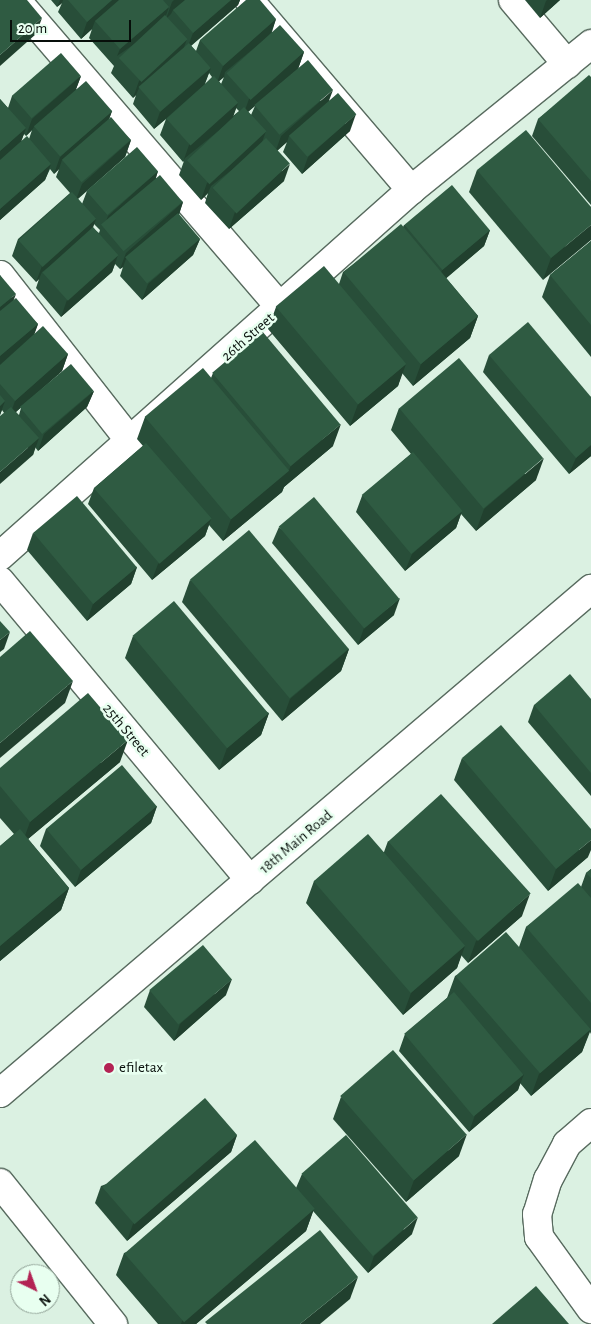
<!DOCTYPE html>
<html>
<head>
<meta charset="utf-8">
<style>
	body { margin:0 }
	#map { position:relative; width:591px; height:1324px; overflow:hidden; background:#dbf1e2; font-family:"Alegreya Sans",sans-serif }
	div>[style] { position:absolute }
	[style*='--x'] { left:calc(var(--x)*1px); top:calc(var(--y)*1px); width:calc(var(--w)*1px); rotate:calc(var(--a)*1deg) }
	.roads { filter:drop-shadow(1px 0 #586b5f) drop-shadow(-1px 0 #586b5f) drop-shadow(0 1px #586b5f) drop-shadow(0 -1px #586b5f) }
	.minor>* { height:28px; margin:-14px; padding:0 14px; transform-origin:14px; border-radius:14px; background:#fff }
	.wall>* { inset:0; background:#284e39 }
	.shaded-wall>* { inset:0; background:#21402e }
	.building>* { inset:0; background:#2f5b42; transform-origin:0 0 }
	.dots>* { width:14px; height:14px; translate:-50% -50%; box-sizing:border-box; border:2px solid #e8fff0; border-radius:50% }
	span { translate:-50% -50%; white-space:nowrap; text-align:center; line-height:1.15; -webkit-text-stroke:5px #e8fff0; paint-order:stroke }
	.street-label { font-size:15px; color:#070e0a }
	.poi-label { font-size:15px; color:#070e0a }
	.left { translate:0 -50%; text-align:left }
	.north { position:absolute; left:10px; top:1264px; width:50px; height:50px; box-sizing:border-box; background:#e8fff0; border:1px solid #8e9f94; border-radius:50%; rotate:138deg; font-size:14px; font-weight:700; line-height:20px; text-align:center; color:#070e0a }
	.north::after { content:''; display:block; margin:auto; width:18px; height:22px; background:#b32354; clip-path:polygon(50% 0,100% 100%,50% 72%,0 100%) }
	.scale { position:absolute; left:10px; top:20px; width:121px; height:22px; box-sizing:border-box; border:2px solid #070e0a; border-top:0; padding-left:6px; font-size:15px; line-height:18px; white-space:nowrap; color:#070e0a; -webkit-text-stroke:4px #e8fff0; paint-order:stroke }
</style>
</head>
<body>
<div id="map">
	<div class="roads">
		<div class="minor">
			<i style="--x:16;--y:0;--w:406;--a:49.3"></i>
			<i style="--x:249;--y:0;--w:250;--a:49.5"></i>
			<i style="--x:513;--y:0;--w:84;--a:49.8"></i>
			<i style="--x:0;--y:275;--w:211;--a:51.9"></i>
			<i style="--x:0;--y:556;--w:550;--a:-41.69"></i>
			<i style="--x:411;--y:190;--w:232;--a:-39"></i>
			<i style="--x:0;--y:581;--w:390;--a:50.1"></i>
			<i style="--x:0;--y:1093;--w:777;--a:-40.46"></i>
			<i style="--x:591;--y:1123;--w:32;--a:139"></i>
			<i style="--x:567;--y:1144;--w:40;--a:118"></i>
			<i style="--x:548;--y:1179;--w:37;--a:107"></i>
			<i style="--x:537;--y:1214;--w:23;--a:85"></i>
			<i style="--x:539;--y:1237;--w:89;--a:54.2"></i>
			<i style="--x:0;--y:1183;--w:181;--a:51.3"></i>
		</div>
	</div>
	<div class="wall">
		<i style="clip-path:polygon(evenodd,51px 0,240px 0,238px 5px,191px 46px,196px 51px,200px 40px,276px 19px,272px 32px,304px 52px,298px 69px,248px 112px,251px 115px,255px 106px,329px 100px,350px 131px,302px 174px,283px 152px,287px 142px,277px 150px,284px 181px,229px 229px,205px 203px,208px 193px,201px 200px,179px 175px,184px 161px,183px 162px,160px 135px,166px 119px,154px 129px,133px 104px,136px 95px,133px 98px,111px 73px,114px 66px,89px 38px,92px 29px,81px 39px,58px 12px,62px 3px,57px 7px,51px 0,209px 73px,212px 77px,205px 84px,209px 73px,51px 0,224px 77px,221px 84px,219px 81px,224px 77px,51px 0,236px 108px,239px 111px,233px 116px,236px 108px)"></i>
		<i style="clip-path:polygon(525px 0,560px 0,540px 18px)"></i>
		<i style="clip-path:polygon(evenodd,81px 76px,76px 89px,112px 111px,109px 119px,131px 140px,125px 157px,78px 199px,82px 204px,87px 191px,158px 171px,156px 178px,183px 202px,179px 215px,200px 239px,193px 255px,142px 300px,120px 276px,123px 267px,120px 269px,115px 264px,112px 272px,61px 317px,36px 288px,39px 279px,36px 282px,12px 256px,18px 239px,70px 193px,56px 177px,59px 169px,54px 174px,50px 169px,45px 180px,0 220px,0 99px,8px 108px,12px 96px,81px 76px,32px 130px,29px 139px,21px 141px,24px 134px,26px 136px,32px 130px,81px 76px,94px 224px,100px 230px,99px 233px,92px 228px,94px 224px)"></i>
		<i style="clip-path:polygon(591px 77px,591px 205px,532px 136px,538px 119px)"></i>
		<i style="clip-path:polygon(477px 170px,591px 207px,543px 280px,469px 192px)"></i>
		<i style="clip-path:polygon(404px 225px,490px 230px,484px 246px,446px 278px,478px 316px,470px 338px,413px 386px,402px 373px,398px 386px,350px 426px,268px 329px,276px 307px,339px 284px,343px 272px,403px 227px)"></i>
		<i style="clip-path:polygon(591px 241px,591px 357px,542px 297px,550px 275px)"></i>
		<i style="clip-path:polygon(0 275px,13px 300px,38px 324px,34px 334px,68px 354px,62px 371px,16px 412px,19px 415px,21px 408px,94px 391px,87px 407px,38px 451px,35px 447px,33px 455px,2px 410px,0 415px)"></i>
		<i style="clip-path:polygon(489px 355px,591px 397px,591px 456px,569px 474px,483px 372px)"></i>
		<i style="clip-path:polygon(213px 373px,333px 446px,284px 487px,282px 492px,223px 541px,209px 525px,205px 536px,152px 580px,88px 504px,94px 488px,143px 446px,137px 439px,145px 417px,211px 378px)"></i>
		<i style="clip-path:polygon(399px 408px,536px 480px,476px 531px,461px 514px,456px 528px,405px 571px,356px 512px,362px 496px,411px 454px,391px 430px)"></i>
		<i style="clip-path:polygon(279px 527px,394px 615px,358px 645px,272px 543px)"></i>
		<i style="clip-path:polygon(33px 533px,137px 567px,131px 584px,87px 621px,27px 550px)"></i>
		<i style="clip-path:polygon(190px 580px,349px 649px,341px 671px,282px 721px,182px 602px)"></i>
		<i style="clip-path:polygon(133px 636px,269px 713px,261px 735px,219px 770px,125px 658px)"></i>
		<i style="clip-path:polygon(591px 699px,591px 796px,528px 722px,534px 705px)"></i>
		<i style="clip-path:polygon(462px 758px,588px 857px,548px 891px,454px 780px)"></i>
		<i style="clip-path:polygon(120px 762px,28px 839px,69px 888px,61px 910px,0 961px,0 846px,14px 834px,0 818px,0 768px)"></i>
		<i style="clip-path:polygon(157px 806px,151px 823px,75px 887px,40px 846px,46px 829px)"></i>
		<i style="clip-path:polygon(388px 841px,522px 916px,468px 963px,461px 955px,457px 968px,403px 1015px,306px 903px,314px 881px,384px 852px)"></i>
		<i style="clip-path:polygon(591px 869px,591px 1034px,590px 1032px,582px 1052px,531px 1096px,520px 1083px,518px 1090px,469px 1132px,399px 1051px,405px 1034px,447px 998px,455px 976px,519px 947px,526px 927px,581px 887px,586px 873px)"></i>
		<i style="clip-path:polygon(150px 990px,226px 995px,174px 1041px,144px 1007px)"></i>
		<i style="clip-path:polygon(341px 1097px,459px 1156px,406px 1202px,333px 1119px)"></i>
		<i style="clip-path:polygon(237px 1135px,231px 1152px,127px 1241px,95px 1203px,101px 1186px)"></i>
		<i style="clip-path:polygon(302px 1174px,412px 1234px,368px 1273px,313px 1211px,306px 1231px,196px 1324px,158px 1324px,116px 1275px,124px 1253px,296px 1188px)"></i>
	</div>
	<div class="shaded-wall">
		<i style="clip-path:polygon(60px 0,63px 0,62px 3px,57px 7px)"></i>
		<i style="clip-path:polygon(112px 0,126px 0,95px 21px,92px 29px,81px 39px,87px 22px)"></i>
		<i style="clip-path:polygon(174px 0,187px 0,173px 10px,171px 14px,166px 19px,172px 2px)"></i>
		<i style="clip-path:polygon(231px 0,240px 0,238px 5px,187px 49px,193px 33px)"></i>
		<i style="clip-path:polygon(547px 0,560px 0,540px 18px,546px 1px)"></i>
		<i style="clip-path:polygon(169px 7px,163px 24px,117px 56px,120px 49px)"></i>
		<i style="clip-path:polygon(42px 18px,36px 34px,0 66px,0 55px)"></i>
		<i style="clip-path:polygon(276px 19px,270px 35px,225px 72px,224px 77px,217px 83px,223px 66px)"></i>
		<i style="clip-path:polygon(187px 39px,181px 56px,139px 88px,136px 95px,133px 98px,139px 81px)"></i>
		<i style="clip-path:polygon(304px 52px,298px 69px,243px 116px,249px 99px)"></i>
		<i style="clip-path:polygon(211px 68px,204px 85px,154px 129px,160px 112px)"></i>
		<i style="clip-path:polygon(81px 76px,75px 92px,34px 127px,32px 130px,26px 136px,32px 119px)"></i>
		<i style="clip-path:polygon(333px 90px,327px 106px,289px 136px,287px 142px,275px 153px,281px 136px)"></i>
		<i style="clip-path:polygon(238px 103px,232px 120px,185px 158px,183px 162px,189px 145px)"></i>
		<i style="clip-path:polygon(112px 111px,106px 128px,62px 160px,59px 169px,54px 174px,60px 157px)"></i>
		<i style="clip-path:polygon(356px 114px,350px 131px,302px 174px,308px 157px)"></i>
		<i style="clip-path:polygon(26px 128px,20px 145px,0 162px,0 151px)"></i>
		<i style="clip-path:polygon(266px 131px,260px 148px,211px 186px,208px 193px,201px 200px,207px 183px)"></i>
		<i style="clip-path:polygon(131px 140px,125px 157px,76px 200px,82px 184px)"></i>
		<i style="clip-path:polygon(51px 164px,45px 180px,0 220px,0 209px)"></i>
		<i style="clip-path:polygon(290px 164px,284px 181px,229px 229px,235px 212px)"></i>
		<i style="clip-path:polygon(158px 171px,152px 188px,104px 227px,108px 216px)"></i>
		<i style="clip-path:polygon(183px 202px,177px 219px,126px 259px,123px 267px,120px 269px,126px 253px)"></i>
		<i style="clip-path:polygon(96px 219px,90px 236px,42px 272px,39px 279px,36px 282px,42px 266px)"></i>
		<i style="clip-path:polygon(591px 225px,591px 240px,543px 280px,551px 258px)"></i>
		<i style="clip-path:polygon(490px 230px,484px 246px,436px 287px,442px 270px)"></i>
		<i style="clip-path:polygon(200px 239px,193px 255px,142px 300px,148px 284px)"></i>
		<i style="clip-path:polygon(118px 255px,112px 272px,61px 317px,67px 300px)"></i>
		<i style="clip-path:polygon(16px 294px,10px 310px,0 318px,0 307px)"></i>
		<i style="clip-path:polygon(478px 316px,470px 338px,413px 386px,421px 364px)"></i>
		<i style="clip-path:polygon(38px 324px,32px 341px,0 368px,0 356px)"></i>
		<i style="clip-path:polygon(68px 354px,62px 371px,9px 418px,15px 401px)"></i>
		<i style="clip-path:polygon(406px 364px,398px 386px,350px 426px,358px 404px)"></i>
		<i style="clip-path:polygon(94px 391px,87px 407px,38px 451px,44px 434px)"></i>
		<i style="clip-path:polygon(5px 401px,0 415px,0 406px)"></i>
		<i style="clip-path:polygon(341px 424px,333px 446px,284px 487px,282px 492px,223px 541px,231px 519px,289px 470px,291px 465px)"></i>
		<i style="clip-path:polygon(39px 438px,33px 455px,0 484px,0 472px)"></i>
		<i style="clip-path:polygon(591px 445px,591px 456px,569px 474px,576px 458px)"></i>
		<i style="clip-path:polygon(544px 458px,536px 480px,476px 531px,484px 509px)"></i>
		<i style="clip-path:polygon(462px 511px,456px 528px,405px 571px,412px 554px)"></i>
		<i style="clip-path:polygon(211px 519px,205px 536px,152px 580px,158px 564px)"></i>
		<i style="clip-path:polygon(137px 567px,131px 584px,87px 621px,93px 604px)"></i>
		<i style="clip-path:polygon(400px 598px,394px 615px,358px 645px,364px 628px)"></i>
		<i style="clip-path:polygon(10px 632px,4px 649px,0 652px,0 640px)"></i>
		<i style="clip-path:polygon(349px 649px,341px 671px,282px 721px,290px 699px)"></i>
		<i style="clip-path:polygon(73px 681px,65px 703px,0 758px,0 743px)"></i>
		<i style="clip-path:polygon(269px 713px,261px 735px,219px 770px,227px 748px)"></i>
		<i style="clip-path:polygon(128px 740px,120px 762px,22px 844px,30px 822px)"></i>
		<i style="clip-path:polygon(157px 806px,151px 823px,75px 887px,81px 870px)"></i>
		<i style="clip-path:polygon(591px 840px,591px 850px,588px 857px,548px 891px,556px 869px)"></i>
		<i style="clip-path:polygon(69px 888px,61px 910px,0 961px,0 946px)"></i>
		<i style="clip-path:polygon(530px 894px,522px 916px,468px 963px,476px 941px)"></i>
		<i style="clip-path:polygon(465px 946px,457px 968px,403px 1015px,411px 993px)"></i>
		<i style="clip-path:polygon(232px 979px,226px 995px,174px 1041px,180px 1024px)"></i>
		<i style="clip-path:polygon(590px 1030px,582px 1052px,531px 1096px,539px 1074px)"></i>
		<i style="clip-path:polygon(524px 1074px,518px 1090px,469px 1132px,475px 1115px)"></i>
		<i style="clip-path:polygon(467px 1134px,459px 1156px,406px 1202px,414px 1180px)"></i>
		<i style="clip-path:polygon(237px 1135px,231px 1152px,127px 1241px,133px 1224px)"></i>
		<i style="clip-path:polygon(314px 1209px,306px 1231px,196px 1324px,181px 1324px,182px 1321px)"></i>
		<i style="clip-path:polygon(418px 1217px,412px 1234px,368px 1273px,374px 1256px)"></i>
		<i style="clip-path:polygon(358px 1277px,350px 1299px,320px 1324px,300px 1324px)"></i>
	</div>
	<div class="building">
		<i style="clip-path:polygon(0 0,27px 0,42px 18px,0 55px)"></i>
		<i style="clip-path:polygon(68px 0,112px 0,87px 22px)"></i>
		<i style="clip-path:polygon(119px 0,163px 0,169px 7px,120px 49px,95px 21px)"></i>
		<i style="clip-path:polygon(185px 0,231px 0,193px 33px,173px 10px)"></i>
		<i style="clip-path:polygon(246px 0,260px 0,276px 19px,223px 66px,200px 40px)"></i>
		<i style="left:165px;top:15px;width:33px;height:63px;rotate:47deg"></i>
		<i style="left:280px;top:25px;width:36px;height:72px;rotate:48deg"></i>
		<i style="left:189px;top:43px;width:33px;height:67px;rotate:49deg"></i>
		<i style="left:61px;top:53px;width:30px;height:65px;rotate:49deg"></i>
		<i style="left:308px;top:60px;width:39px;height:70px;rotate:50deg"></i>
		<i style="clip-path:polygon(589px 75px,591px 77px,591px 181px,538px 119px)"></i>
		<i style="left:214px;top:76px;width:36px;height:64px;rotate:48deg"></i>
		<i style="left:86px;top:81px;width:40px;height:69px;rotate:49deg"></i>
		<i style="left:338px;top:93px;width:28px;height:65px;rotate:49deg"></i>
		<i style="clip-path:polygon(0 99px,26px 128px,0 151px)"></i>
		<i style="left:244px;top:107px;width:33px;height:78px;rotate:47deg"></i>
		<i style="left:111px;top:117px;width:30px;height:65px;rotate:49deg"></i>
		<i style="clip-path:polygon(526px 130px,591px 207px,591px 225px,551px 258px,477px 170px)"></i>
		<i style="clip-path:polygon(27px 136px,51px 164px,0 209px,0 160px)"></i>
		<i style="left:266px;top:138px;width:35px;height:73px;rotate:47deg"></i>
		<i style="left:137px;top:147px;width:32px;height:67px;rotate:49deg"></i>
		<i style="left:160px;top:175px;width:35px;height:77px;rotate:50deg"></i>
		<i style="left:452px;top:185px;width:59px;height:62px;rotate:50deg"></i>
		<i style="left:72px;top:192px;width:36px;height:72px;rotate:48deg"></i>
		<i style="left:178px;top:213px;width:34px;height:69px;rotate:50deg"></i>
		<i style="left:401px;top:224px;width:120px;height:75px;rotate:50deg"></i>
		<i style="left:93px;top:227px;width:38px;height:68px;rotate:48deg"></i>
		<i style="clip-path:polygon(591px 241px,591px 325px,550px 275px)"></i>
		<i style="left:324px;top:266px;width:128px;height:63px;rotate:50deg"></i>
		<i style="clip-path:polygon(0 275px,16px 294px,0 307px)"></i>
		<i style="clip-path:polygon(16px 298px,38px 324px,0 356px,0 311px)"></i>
		<i style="clip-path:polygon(528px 322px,591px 397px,591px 445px,576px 458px,489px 355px)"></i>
		<i style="clip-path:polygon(43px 326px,68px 354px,15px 401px,0 384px,0 365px)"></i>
		<i style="left:262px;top:331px;width:122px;height:65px;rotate:50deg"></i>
		<i style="left:459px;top:358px;width:131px;height:78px;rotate:50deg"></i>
		<i style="left:71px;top:364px;width:35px;height:67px;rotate:50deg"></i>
		<i style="left:203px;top:368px;width:134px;height:76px;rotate:50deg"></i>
		<i style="clip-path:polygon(0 395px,5px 401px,0 406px)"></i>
		<i style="clip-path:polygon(11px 407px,39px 438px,0 472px,0 416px)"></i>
		<i style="left:146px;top:443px;width:100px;height:69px;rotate:49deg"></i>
		<i style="left:413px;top:452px;width:77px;height:67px;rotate:50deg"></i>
		<i style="left:77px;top:496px;width:93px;height:57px;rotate:50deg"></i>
		<i style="left:314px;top:497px;width:133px;height:46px;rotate:50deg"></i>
		<i style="left:249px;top:530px;width:155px;height:77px;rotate:50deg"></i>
		<i style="left:174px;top:601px;width:147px;height:54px;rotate:50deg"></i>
		<i style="clip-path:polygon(0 621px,10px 632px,0 640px)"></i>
		<i style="clip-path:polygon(30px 631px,73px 681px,0 743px,0 657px)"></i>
		<i style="clip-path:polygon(570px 674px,591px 699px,591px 773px,534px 705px)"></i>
		<i style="clip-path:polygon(88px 693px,128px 740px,30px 822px,0 786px,0 768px)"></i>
		<i style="clip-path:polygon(501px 725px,591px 829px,591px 840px,556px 869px,462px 758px)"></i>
		<i style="left:122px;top:765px;width:54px;height:99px;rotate:50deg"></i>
		<i style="left:441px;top:794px;width:134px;height:71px;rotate:48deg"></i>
		<i style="clip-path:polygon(20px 829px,69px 888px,0 946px,0 846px)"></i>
		<i style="left:368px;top:834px;width:148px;height:72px;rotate:49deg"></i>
		<i style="clip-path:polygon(591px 869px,591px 878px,586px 873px)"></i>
		<i style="clip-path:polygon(578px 883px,591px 898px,591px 1003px,526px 927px)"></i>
		<i style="left:506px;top:932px;width:129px;height:67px;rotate:49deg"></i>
		<i style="left:203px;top:945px;width:45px;height:70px;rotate:50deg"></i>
		<i style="left:454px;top:992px;width:108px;height:65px;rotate:50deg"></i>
		<i style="left:393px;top:1050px;width:112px;height:70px;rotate:49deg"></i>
		<i style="left:205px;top:1098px;width:49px;height:136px;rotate:49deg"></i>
		<i style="left:346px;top:1135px;width:109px;height:59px;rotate:49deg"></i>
		<i style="left:255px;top:1140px;width:91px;height:173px;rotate:49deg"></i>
		<i style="clip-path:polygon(320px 1230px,358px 1277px,300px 1324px,207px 1324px,205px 1322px)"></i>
		<i style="clip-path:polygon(536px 1286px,569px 1324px,492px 1324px)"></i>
	</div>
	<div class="dots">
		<i style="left:109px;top:1068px;background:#b32354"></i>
	</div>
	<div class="street-label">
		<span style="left:248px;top:337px;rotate:-41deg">26th Street</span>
		<span style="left:126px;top:730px;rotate:50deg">25th Street</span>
		<span style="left:296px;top:842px;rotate:-40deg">18th Main Road</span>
	</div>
	<div class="poi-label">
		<span class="left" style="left:119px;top:1068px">efiletax</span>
	</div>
	<div class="north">N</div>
	<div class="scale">20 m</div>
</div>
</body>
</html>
